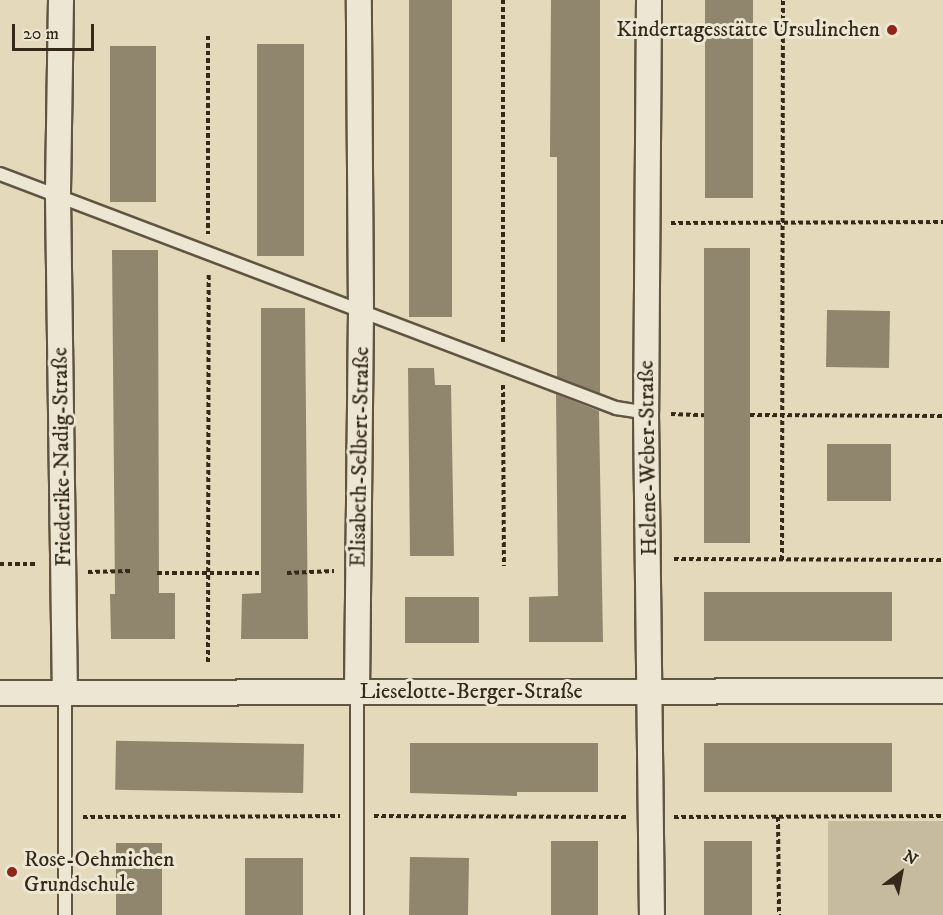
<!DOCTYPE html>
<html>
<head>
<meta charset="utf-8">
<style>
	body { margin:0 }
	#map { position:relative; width:943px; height:915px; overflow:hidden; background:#e4d9bb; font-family:"IM FELL DW Pica",serif }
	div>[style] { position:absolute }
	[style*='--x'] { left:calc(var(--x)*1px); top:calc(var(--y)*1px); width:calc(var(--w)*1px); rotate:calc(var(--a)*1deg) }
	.green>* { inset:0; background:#c6bb9f; transform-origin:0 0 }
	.building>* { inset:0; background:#90856d; transform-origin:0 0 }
	.path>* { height:4px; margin-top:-2px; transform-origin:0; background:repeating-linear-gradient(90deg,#352919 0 4.5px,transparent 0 7.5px) }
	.roads { filter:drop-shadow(2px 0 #615542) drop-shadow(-2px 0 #615542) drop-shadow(0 2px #615542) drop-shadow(0 -2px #615542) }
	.lane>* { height:12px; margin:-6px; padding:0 6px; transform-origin:6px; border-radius:6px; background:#ede6d3 }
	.street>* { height:24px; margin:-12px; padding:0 12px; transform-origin:12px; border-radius:12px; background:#ede6d3 }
	.dots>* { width:16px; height:16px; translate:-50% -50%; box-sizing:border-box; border:3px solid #ede6d3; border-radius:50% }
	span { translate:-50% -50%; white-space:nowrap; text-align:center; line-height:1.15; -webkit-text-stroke:6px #ede6d3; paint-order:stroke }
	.poi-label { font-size:22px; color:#352919 }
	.right { translate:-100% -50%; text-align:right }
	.left { translate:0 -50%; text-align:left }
	.street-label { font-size:22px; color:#352919 }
	.north { position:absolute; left:871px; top:843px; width:60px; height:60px; -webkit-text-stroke:4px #ede6d3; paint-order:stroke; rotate:32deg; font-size:16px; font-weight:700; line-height:24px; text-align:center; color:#352919 }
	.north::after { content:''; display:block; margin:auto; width:21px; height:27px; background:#352919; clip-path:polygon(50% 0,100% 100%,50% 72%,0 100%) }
	.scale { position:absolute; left:12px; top:24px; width:82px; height:27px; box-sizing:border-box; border:3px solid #352919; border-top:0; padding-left:8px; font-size:18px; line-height:21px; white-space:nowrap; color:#352919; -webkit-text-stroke:4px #ede6d3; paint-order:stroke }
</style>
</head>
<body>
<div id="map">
	<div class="green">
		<i style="left:828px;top:821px;width:115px;height:94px"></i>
	</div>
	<div class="building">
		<i style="left:409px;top:0;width:43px;height:317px"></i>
		<i style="clip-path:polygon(551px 0,600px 0,600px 393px,557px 377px,557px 157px,550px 157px)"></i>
		<i style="left:705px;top:0;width:48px;height:198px"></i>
		<i style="left:304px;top:44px;width:212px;height:47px;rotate:90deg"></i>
		<i style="left:156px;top:46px;width:156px;height:46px;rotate:90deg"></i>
		<i style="left:704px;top:248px;width:46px;height:295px"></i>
		<i style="clip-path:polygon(112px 250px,158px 250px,159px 593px,175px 593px,175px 639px,111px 639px,110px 594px,115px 594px)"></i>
		<i style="clip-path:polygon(261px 308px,305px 308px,308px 639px,241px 639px,242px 594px,261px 593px)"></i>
		<i style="left:827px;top:310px;width:63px;height:57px;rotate:1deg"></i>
		<i style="clip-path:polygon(408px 368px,434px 368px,435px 385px,451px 385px,454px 556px,410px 556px)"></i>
		<i style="clip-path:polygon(556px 394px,599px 411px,603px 642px,529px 642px,529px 597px,558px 596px)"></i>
		<i style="left:827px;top:444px;width:64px;height:57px"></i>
		<i style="left:704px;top:592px;width:188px;height:49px"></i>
		<i style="left:405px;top:597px;width:74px;height:46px"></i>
		<i style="clip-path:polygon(410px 743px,598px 743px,598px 792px,517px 792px,517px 796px,410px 793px)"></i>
		<i style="left:704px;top:743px;width:188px;height:49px"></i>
		<i style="left:304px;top:744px;width:49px;height:188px;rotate:91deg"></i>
		<i style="left:598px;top:841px;width:74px;height:47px;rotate:90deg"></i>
		<i style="left:704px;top:841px;width:48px;height:74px"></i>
		<i style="left:116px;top:843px;width:46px;height:72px"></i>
		<i style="left:410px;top:857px;width:59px;height:58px;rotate:1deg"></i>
		<i style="left:245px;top:858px;width:58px;height:57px"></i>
	</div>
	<div class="path">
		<i style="--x:503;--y:0;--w:344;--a:90"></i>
		<i style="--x:208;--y:36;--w:198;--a:90"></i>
		<i style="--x:671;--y:223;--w:272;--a:-0.2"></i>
		<i style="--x:503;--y:385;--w:181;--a:89.7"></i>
		<i style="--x:671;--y:414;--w:33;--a:2"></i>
		<i style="--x:750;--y:415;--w:193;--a:0.3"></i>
		<i style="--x:674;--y:559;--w:269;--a:0.2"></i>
		<i style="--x:782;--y:560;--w:560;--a:-89.9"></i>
		<i style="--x:0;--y:564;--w:38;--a:0"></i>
		<i style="--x:88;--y:572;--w:42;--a:-1.4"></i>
		<i style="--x:157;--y:573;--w:103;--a:0"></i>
		<i style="--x:287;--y:573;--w:47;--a:-2.4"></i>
		<i style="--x:208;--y:662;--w:388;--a:-89.9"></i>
		<i style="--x:374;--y:816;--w:254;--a:0.2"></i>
		<i style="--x:83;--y:817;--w:257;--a:-0.2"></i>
		<i style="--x:674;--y:817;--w:269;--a:-0.2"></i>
		<i style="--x:778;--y:817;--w:98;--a:89.4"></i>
	</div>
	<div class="roads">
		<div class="lane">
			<i style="--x:0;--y:174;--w:659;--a:20.8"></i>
			<i style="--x:616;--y:408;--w:30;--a:9"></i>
			<i style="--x:65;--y:915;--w:221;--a:-90"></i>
			<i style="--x:357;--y:915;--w:222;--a:-90"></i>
		</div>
		<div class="street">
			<i style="--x:61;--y:0;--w:197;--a:90.9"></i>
			<i style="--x:58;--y:197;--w:497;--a:89.2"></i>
			<i style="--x:649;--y:0;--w:413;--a:90.4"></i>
			<i style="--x:646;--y:413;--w:502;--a:89.32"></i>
			<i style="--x:0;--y:693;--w:943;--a:-0.12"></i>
			<i style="--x:357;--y:693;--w:381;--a:-89.4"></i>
			<i style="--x:361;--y:312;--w:312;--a:-90.4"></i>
		</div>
	</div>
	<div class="dots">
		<i style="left:892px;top:30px;background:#8f2418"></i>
		<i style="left:12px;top:872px;background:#8f2418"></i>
	</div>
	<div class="poi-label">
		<span class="right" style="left:880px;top:30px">Kindertagesstätte Ursulinchen</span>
		<span class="left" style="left:24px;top:872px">Rose-Oehmichen<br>Grundschule</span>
	</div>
	<div class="street-label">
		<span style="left:62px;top:457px;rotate:-91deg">Friederike-Nadig-Straße</span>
		<span style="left:360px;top:457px;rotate:-89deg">Elisabeth-Selbert-Straße</span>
		<span style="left:648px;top:458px;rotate:-91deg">Helene-Weber-Straße</span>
		<span style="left:471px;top:692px">Lieselotte-Berger-Straße</span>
	</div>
	<div class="north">N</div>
	<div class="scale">20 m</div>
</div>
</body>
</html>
